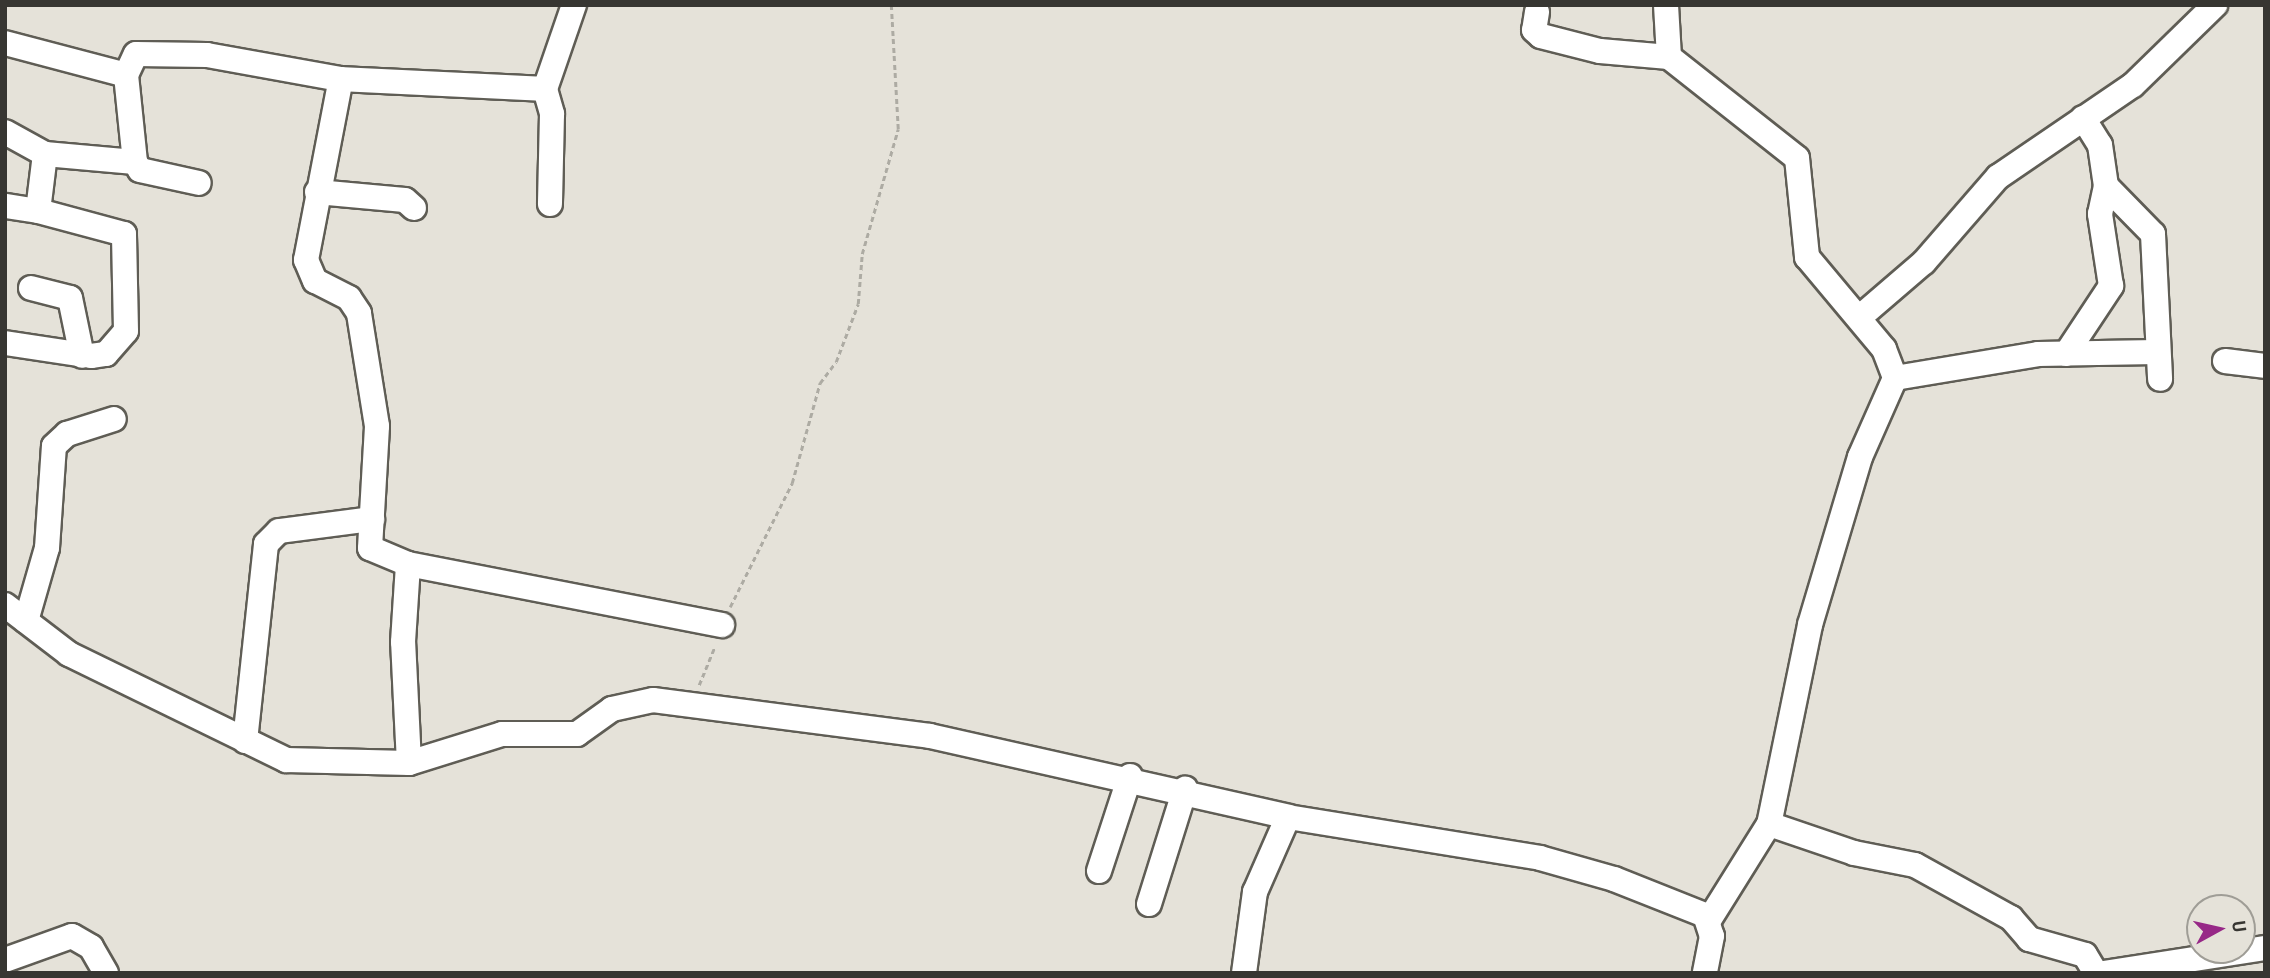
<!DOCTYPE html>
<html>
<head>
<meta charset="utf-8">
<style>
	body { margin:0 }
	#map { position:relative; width:2270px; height:978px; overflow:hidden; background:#e5e2d9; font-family:"Archivo Narrow",sans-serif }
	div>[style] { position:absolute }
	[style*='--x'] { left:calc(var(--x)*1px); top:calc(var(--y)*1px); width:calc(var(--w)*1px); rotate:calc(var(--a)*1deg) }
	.path>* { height:2.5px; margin-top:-1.25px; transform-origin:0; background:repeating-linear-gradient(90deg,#adaba3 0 5px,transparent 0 8.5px) }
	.roads { filter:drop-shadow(2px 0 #5f5d55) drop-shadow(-2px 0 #5f5d55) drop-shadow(0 2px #5f5d55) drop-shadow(0 -2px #5f5d55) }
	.minor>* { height:24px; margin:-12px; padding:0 12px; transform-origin:12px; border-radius:12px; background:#fff }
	span { translate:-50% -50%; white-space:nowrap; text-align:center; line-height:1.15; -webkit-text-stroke:6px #e5e2d9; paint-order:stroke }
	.frame { position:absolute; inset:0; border:7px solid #373632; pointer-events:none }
	.north { position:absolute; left:2186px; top:894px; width:70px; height:70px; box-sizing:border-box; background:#e5e2d9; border:2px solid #9f9d96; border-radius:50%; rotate:82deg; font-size:19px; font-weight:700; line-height:28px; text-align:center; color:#373632 }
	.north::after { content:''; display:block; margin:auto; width:24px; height:32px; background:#972887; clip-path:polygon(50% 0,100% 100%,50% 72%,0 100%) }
</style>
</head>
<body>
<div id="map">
	<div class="path">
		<i style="--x:730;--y:607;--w:139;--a:-63.4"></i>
		<i style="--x:792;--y:483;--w:104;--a:-74.4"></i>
		<i style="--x:820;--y:383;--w:26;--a:-53"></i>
		<i style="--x:836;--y:362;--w:62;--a:-69.2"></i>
		<i style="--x:858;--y:304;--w:50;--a:-85.4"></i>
		<i style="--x:862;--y:254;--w:130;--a:-73.9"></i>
		<i style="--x:898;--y:129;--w:124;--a:-93.2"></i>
		<i style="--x:699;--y:685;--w:42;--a:-67.7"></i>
	</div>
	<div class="roads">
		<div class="minor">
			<i style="--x:1666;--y:5;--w:52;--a:86.7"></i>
			<i style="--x:1669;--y:57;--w:163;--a:38.3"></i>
			<i style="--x:1797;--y:158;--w:100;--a:84.2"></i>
			<i style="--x:1807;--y:257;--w:120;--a:50.1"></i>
			<i style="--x:1884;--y:349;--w:31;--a:69"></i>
			<i style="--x:1895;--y:378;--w:86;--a:113.9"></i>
			<i style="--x:1860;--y:457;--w:175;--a:106.6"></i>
			<i style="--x:1810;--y:625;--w:203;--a:101.6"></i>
			<i style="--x:1769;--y:824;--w:113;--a:122"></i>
			<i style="--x:1537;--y:12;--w:18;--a:99"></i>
			<i style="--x:1534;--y:30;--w:9;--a:41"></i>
			<i style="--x:1541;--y:36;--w:61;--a:14.3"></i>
			<i style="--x:1600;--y:51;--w:69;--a:5"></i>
			<i style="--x:5;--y:43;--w:125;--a:14.8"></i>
			<i style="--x:545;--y:89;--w:26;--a:74"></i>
			<i style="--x:552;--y:114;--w:90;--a:91.3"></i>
			<i style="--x:2083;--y:118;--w:32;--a:58"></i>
			<i style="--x:2100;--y:145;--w:41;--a:81.7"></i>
			<i style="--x:2106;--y:186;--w:67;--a:45.6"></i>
			<i style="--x:2153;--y:234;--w:145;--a:87.2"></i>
			<i style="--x:5;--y:132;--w:46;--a:28.8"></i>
			<i style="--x:45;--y:154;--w:57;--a:97"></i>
			<i style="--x:38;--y:211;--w:33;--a:-171"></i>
			<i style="--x:45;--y:154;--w:90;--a:5.1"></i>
			<i style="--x:135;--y:162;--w:87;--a:-95.9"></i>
			<i style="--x:126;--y:75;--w:23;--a:-65"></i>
			<i style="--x:136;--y:54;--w:71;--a:0.8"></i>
			<i style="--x:207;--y:55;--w:136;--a:10.2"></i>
			<i style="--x:135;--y:162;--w:9;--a:58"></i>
			<i style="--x:140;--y:170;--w:60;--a:12.4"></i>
			<i style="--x:317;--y:192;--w:88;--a:5.2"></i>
			<i style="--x:405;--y:200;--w:12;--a:42"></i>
			<i style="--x:31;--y:288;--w:40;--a:14.4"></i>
			<i style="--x:70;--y:298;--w:59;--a:78.3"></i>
			<i style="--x:1860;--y:317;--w:84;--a:-40.7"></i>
			<i style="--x:1924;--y:262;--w:113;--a:-49"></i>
			<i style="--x:1998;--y:177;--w:163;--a:-34.3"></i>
			<i style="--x:2133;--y:85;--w:115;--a:-44.3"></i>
			<i style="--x:5;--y:343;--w:87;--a:8.6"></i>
			<i style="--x:91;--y:356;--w:15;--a:-8"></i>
			<i style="--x:106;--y:354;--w:30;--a:-49"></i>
			<i style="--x:126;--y:331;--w:97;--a:-91.2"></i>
			<i style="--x:124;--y:234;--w:89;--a:-165"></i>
			<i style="--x:2066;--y:354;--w:82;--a:-56.5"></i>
			<i style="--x:2111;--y:286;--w:73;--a:-98.7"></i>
			<i style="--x:2100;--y:214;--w:29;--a:-78"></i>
			<i style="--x:2225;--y:361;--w:40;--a:7.1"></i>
			<i style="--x:1895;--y:378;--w:145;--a:-9.5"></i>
			<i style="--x:2038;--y:354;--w:119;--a:-1"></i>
			<i style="--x:408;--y:564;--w:320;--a:11"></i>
			<i style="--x:5;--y:605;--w:81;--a:37.4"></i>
			<i style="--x:69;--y:654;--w:242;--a:26"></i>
			<i style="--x:286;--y:760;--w:123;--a:1.4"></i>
			<i style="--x:409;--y:763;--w:97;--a:-17.3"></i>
			<i style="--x:502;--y:734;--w:75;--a:0"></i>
			<i style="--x:577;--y:734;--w:43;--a:-35.5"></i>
			<i style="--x:612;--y:709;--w:42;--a:-12.4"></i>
			<i style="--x:653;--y:700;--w:279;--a:7.4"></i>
			<i style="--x:930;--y:736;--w:367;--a:12.7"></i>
			<i style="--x:1288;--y:817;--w:255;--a:9.2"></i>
			<i style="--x:1540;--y:858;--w:77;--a:15.8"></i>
			<i style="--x:1614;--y:879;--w:98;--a:21.6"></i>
			<i style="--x:1705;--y:915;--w:22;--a:72"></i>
			<i style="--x:1712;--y:936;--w:38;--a:101"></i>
			<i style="--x:26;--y:621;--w:76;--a:-74"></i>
			<i style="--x:47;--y:548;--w:102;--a:-86.1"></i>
			<i style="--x:54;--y:446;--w:18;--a:-43"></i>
			<i style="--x:67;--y:434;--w:49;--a:-17.7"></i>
			<i style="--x:245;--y:741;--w:198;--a:-83.9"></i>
			<i style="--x:266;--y:544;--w:18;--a:-45"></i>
			<i style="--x:279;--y:531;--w:94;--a:-7.4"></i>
			<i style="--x:409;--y:763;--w:121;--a:-92.8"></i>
			<i style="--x:403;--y:642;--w:78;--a:-86.3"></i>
			<i style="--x:408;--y:564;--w:41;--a:-157.2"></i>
			<i style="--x:370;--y:548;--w:122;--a:-86.7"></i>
			<i style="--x:377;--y:426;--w:114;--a:-99.1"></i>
			<i style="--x:359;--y:313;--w:18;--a:-124"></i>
			<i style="--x:349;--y:298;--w:38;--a:-153"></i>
			<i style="--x:315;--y:281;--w:23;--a:-113"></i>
			<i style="--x:306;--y:260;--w:184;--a:-79.1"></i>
			<i style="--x:341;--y:79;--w:204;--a:2.8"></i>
			<i style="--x:545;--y:89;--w:89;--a:-71"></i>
			<i style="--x:1769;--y:824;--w:90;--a:18.8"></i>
			<i style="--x:1854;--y:853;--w:62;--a:11.1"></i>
			<i style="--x:1915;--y:865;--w:110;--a:28.9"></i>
			<i style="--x:2011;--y:918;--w:28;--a:49"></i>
			<i style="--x:2029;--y:939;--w:58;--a:15.9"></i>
			<i style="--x:2085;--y:955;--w:21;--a:59"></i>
			<i style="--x:1099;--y:871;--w:100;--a:-71.9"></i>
			<i style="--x:1149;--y:904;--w:121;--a:-72.6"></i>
			<i style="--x:5;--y:960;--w:71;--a:-19.7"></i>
			<i style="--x:72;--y:936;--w:22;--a:30"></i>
			<i style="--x:91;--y:947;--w:30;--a:60"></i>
			<i style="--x:1244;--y:973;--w:82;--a:-82.3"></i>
			<i style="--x:1255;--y:892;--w:82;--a:-66.3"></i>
			<i style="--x:2104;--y:973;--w:163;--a:-8.8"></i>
		</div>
	</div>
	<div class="frame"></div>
	<div class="north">U</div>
</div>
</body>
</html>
